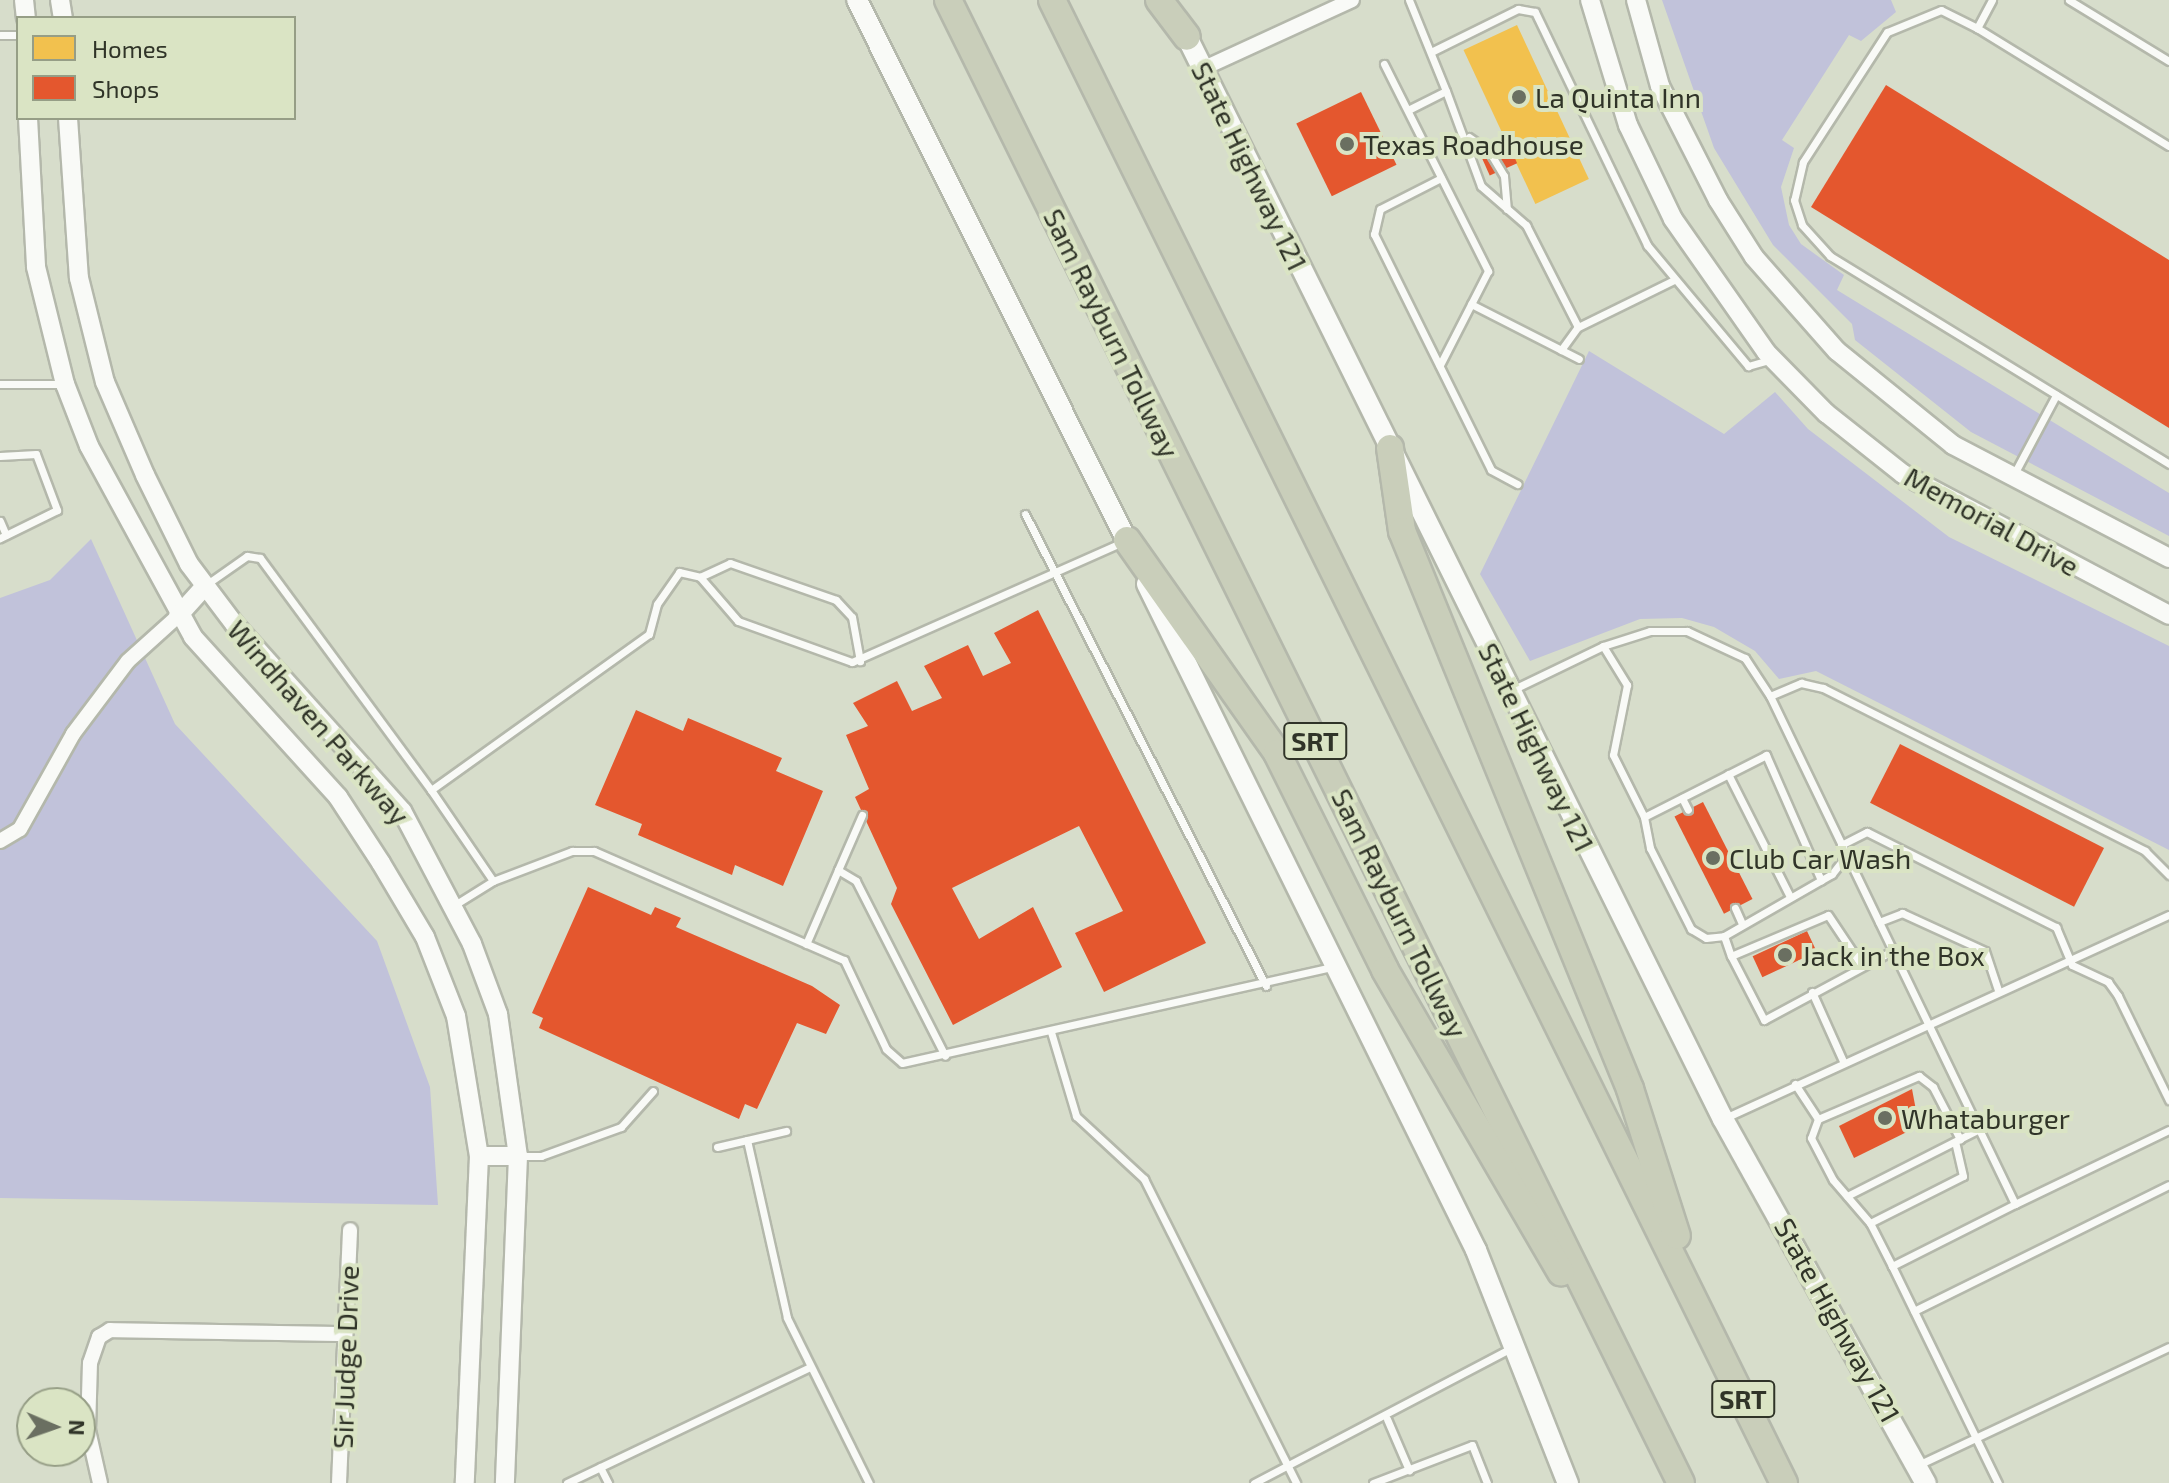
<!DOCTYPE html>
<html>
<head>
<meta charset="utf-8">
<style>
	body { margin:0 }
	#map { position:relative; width:2169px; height:1483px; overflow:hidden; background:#d7ddcb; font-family:"Exo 2",sans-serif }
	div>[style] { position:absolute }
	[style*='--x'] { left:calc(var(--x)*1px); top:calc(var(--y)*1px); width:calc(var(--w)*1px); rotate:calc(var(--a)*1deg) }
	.green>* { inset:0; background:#c1c2da }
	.homes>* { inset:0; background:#f2c14e; transform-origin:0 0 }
	.shops>* { inset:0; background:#e4572e; transform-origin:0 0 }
	.roads { filter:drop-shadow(2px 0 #b4b8ab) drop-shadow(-2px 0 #b4b8ab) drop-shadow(0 2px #b4b8ab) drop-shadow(0 -2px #b4b8ab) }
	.service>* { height:7px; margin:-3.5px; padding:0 3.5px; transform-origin:3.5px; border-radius:3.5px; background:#f9faf7 }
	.minor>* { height:14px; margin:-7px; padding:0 7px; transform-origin:7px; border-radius:7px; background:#f9faf7 }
	.tertiary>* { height:18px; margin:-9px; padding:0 9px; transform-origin:9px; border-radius:9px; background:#f9faf7 }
	.secondary>* { height:20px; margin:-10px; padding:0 10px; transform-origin:10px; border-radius:10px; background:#f9faf7 }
	.motorway>* { height:26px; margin:-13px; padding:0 13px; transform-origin:13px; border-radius:13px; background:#c9ceba }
	.dots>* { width:22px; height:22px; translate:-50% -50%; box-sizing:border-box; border:4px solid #dae4c4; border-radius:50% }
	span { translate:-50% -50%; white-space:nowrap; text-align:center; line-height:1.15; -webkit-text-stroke:8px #dae4c4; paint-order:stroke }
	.shield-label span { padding:2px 6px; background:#dae4c4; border:2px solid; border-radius:6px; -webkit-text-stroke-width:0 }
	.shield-label { font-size:26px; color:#303428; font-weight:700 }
	.poi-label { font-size:28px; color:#303428 }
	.left { translate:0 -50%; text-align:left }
	.street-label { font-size:28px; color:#303428 }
	.legend { position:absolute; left:16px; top:16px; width:280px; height:104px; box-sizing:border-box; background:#dae4c4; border:2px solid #969e86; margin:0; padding:10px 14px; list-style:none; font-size:24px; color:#303428 }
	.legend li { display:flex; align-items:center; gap:16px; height:40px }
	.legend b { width:40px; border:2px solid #969e86 }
	.north { position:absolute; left:16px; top:1387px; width:80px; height:80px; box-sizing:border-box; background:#dae4c4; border:2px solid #969e86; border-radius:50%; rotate:92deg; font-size:22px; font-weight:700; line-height:32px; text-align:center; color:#303428 }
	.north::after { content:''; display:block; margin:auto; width:28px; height:36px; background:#6a6f61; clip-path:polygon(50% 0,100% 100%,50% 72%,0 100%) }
</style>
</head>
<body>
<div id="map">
	<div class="green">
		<i style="clip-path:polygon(1662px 0,1891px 0,1896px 12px,1861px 41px,1849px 35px,1782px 140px,1794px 148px,1781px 187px,1789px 225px,1801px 244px,1844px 275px,1837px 290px,2169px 493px,2169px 536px,1971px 432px,1855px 340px,1852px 324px,1773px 245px,1714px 148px)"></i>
		<i style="clip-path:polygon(1589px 351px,1724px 434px,1775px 392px,1808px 429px,1949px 537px,2169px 646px,2169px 850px,1816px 671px,1779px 679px,1755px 651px,1714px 627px,1682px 618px,1640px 619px,1530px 661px,1480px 574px)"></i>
		<i style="clip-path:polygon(91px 539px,175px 724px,377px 941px,430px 1087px,438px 1205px,0 1198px,0 598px,50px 580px)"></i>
	</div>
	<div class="homes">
		<i style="left:1517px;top:25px;width:170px;height:59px;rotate:65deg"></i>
	</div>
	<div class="shops">
		<i style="clip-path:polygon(1886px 85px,2169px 260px,2169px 428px,1811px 207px)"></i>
		<i style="left:1361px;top:92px;width:81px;height:72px;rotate:64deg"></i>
		<i style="left:1509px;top:145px;width:20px;height:30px;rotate:66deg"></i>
		<i style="clip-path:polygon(1038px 610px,1206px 943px,1104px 992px,1075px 933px,1123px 911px,1079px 826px,952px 888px,979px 939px,1033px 907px,1062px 967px,953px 1025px,891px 904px,897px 888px,855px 797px,869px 789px,846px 735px,868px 726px,853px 703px,897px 681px,912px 711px,942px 698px,924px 666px,968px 645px,983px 676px,1011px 663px,994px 633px)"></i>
		<i style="clip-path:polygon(636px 710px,683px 731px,688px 718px,782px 758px,776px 771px,823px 791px,783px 886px,735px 865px,732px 875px,638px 835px,642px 824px,595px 805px)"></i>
		<i style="left:1900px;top:744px;width:229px;height:66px;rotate:27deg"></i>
		<i style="left:1703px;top:802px;width:109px;height:32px;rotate:63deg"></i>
		<i style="clip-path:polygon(588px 887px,651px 915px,655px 907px,681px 918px,676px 927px,812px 986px,840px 1005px,826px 1034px,797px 1023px,757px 1109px,745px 1104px,739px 1119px,539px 1028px,543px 1018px,532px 1013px)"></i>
		<i style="left:1807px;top:931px;width:23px;height:60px;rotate:65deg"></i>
		<i style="clip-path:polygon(1912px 1089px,1919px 1126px,1854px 1158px,1839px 1126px)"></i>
	</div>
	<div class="roads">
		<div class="service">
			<i style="--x:1992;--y:0;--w:32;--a:118"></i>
			<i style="--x:1977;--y:28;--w:40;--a:-153.4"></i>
			<i style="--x:1941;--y:10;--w:58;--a:157.8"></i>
			<i style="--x:1887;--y:32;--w:155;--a:122.9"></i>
			<i style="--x:1803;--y:162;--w:39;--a:103"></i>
			<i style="--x:1794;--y:200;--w:26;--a:72"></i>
			<i style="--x:1802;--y:225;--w:42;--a:47.9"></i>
			<i style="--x:1830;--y:256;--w:398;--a:31.5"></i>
			<i style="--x:2069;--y:0;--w:117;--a:31.4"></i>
			<i style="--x:1977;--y:28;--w:225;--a:31.6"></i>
			<i style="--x:0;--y:35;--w:18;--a:0"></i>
			<i style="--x:1433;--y:51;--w:95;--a:-26.3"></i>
			<i style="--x:1518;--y:9;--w:17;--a:10"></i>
			<i style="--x:1535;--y:12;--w:259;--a:64.3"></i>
			<i style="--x:1647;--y:245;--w:158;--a:50.1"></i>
			<i style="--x:1748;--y:366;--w:25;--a:-16"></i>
			<i style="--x:1384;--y:64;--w:232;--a:63.3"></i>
			<i style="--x:1488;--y:271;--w:106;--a:117.1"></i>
			<i style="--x:1446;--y:91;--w:101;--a:69.8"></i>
			<i style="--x:1481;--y:186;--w:60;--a:40.9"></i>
			<i style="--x:1526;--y:225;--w:114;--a:63"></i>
			<i style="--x:1408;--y:110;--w:42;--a:-26.6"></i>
			<i style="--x:1446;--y:91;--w:98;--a:-112.1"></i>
			<i style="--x:1469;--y:137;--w:24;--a:35"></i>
			<i style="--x:1489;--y:151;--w:29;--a:59"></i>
			<i style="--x:1504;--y:176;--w:33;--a:85"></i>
			<i style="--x:1441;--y:178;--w:68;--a:153.1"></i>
			<i style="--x:1380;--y:209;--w:26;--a:103"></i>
			<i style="--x:1374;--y:234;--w:263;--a:63.6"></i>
			<i style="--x:1491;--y:470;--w:30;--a:28"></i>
			<i style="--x:1471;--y:304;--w:121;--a:27"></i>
			<i style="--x:1561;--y:350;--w:29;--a:-54"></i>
			<i style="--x:1578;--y:327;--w:107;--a:-26.1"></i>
			<i style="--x:0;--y:384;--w:63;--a:0"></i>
			<i style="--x:0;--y:456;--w:36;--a:-3"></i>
			<i style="--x:36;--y:454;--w:60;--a:69.4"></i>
			<i style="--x:57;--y:510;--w:64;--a:153.8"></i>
			<i style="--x:2013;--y:476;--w:92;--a:-62"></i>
			<i style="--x:1025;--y:514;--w:530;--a:62.95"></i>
			<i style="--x:0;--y:521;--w:15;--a:67"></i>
			<i style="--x:700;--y:577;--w:33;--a:-25"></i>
			<i style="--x:730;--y:563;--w:112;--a:19.2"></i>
			<i style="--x:836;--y:600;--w:23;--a:47"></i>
			<i style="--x:852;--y:617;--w:45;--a:79.7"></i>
			<i style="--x:207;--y:584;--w:49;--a:-35"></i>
			<i style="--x:247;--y:556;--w:13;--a:9"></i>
			<i style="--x:260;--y:558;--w:288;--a:53.6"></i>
			<i style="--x:431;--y:790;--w:268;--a:-35.6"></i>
			<i style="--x:649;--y:634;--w:31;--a:-75"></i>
			<i style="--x:657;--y:604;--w:39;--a:-55"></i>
			<i style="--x:679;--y:572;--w:22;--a:13"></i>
			<i style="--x:700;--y:577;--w:58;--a:49.2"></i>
			<i style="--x:738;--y:621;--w:121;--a:19.8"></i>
			<i style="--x:852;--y:662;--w:294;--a:-23.9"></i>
			<i style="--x:1603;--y:646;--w:46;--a:58.4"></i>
			<i style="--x:1627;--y:685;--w:71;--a:101.3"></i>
			<i style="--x:1613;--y:755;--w:69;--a:63.4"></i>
			<i style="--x:1644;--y:817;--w:32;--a:79"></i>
			<i style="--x:1650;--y:848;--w:91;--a:63.2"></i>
			<i style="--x:1691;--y:929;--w:17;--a:31"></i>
			<i style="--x:1706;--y:938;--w:18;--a:-6"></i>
			<i style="--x:1512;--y:690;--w:101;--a:-25.8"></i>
			<i style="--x:1603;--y:646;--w:49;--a:-17.7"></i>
			<i style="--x:1650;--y:631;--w:37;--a:0"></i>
			<i style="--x:1687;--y:631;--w:64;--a:25"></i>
			<i style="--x:1745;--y:658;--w:45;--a:56.7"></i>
			<i style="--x:1770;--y:696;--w:564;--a:64.25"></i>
			<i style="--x:2015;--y:1204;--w:138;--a:153.2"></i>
			<i style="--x:1892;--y:1266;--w:242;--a:64"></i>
			<i style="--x:1770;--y:696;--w:34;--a:-23"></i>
			<i style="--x:1801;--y:683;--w:23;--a:13"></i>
			<i style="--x:1823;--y:688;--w:361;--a:26.8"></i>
			<i style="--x:2145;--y:851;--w:34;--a:45"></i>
			<i style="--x:1728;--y:774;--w:138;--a:63.2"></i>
			<i style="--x:431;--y:790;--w:110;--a:55.7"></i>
			<i style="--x:493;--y:881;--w:47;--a:148"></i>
			<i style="--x:1682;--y:798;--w:13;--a:63"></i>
			<i style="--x:862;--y:815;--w:60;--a:113.6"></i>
			<i style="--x:838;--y:870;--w:21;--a:31"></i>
			<i style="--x:856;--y:881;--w:196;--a:63"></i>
			<i style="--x:1644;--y:817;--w:137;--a:-26.9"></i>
			<i style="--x:1766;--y:755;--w:137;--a:66.3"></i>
			<i style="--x:1841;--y:845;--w:29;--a:-27"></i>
			<i style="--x:1867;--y:832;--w:212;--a:26.7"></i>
			<i style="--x:2056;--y:927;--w:41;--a:67.2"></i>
			<i style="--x:2072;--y:965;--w:40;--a:25"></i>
			<i style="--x:2108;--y:982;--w:17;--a:54"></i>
			<i style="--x:2118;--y:996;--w:116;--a:63.9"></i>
			<i style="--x:1846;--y:856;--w:23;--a:128"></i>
			<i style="--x:1832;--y:874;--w:125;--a:150.1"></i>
			<i style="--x:1724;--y:936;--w:21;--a:71"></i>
			<i style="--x:1731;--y:956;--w:72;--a:62.7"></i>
			<i style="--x:1764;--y:1020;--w:145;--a:-28.3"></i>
			<i style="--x:493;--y:881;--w:85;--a:-20.8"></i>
			<i style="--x:572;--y:851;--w:22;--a:0"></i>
			<i style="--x:594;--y:851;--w:273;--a:23.6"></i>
			<i style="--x:844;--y:960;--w:98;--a:64.7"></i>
			<i style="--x:886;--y:1049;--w:21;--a:41"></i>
			<i style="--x:902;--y:1063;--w:441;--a:-12.6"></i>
			<i style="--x:1735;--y:908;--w:17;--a:66"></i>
			<i style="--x:1879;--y:922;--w:25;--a:-21"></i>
			<i style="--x:1902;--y:913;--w:91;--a:24.6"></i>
			<i style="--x:1985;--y:951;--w:41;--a:71.6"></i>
			<i style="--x:806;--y:944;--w:81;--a:-66.6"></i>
			<i style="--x:1731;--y:956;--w:105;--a:-22.9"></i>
			<i style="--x:1828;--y:915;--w:61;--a:56.3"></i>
			<i style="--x:1812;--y:992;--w:76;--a:65.8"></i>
			<i style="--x:1051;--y:1032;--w:88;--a:73.4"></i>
			<i style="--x:1076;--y:1116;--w:93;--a:42.8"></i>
			<i style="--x:1144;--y:1179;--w:340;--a:63.4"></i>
			<i style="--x:1795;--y:1084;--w:42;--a:56.7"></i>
			<i style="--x:1818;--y:1119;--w:20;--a:110"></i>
			<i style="--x:1811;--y:1138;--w:47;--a:62.4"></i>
			<i style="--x:1833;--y:1180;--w:57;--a:49.3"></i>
			<i style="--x:1870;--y:1223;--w:48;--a:62.9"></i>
			<i style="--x:1725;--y:1118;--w:488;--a:-24.6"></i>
			<i style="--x:1818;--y:1119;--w:110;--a:-23.1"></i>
			<i style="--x:1919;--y:1076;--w:18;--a:38"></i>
			<i style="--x:1933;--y:1087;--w:59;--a:62.6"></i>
			<i style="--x:747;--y:1140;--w:182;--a:77.3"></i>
			<i style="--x:787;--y:1318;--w:184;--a:63.6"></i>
			<i style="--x:717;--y:1147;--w:71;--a:-13.1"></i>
			<i style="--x:520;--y:1156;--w:21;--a:0"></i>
			<i style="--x:541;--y:1156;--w:85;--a:-19.9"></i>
			<i style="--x:621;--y:1127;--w:48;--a:-48.4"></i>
			<i style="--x:1847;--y:1196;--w:148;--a:-26.9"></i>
			<i style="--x:2015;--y:1204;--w:171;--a:-25.7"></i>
			<i style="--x:1870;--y:1223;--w:104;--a:-26.8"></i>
			<i style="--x:1963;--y:1176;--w:35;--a:-103"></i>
			<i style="--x:1914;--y:1311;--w:284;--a:-26.3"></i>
			<i style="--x:1387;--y:1419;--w:56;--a:66.7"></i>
			<i style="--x:1918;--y:1465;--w:277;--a:-25.2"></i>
			<i style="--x:600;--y:1467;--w:18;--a:63"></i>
			<i style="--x:567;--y:1483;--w:269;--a:-25.5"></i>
			<i style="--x:1254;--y:1483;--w:293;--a:-27.7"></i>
			<i style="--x:1373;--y:1483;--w:106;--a:-21"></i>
			<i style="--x:1472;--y:1445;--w:41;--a:68.5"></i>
		</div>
		<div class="minor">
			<i style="--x:1202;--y:69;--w:165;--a:-24.7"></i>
			<i style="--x:0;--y:841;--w:23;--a:-31"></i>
			<i style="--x:20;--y:829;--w:109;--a:-60.8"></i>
			<i style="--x:73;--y:734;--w:91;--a:-53"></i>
			<i style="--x:128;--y:661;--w:67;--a:-42"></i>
			<i style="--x:100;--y:1483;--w:54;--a:-102.8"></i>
			<i style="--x:88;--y:1430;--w:67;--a:-88.3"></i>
			<i style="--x:90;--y:1363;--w:28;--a:-71"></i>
			<i style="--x:99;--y:1337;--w:13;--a:-32"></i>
			<i style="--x:110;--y:1330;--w:235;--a:1"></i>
			<i style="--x:339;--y:1483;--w:253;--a:-87.5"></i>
		</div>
		<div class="tertiary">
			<i style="--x:24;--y:0;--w:18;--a:84"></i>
			<i style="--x:60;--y:0;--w:18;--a:81"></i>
			<i style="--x:1590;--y:0;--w:131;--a:73.1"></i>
			<i style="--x:1628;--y:125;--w:104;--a:64.4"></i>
			<i style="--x:1673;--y:219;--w:162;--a:55"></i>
			<i style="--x:1766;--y:352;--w:86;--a:45.5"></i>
			<i style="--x:1826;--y:413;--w:98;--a:38.4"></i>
			<i style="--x:1903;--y:474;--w:301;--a:27.9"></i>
			<i style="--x:1636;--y:0;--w:89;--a:74.4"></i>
			<i style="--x:1660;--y:86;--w:128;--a:63"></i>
			<i style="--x:1718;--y:200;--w:67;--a:57.7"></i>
			<i style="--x:1754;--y:257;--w:125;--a:48.6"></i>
			<i style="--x:1837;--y:351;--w:149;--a:39"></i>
			<i style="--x:1953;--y:445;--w:244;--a:27.6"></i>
			<i style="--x:28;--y:118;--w:149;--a:86.9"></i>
			<i style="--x:36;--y:267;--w:121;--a:76.1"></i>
			<i style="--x:65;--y:384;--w:66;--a:68.8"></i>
			<i style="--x:89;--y:446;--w:217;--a:61.4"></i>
			<i style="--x:193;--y:637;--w:216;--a:47.8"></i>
			<i style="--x:338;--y:797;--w:79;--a:56.9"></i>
			<i style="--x:381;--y:863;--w:86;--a:59.3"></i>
			<i style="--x:425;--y:937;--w:85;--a:68.6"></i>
			<i style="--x:456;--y:1016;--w:142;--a:80.7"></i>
			<i style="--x:479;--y:1156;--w:327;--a:92.5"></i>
			<i style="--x:68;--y:118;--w:160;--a:86.1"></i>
			<i style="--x:79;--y:278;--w:107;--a:76"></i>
			<i style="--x:105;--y:382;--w:101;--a:66.7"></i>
			<i style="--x:145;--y:475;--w:99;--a:63.7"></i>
			<i style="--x:189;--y:564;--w:76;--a:53"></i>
			<i style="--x:235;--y:625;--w:250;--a:48.1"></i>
			<i style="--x:402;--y:811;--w:150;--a:62.2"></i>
			<i style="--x:472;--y:944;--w:75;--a:69.6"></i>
			<i style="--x:498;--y:1014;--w:143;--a:82"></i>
			<i style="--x:518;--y:1156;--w:327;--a:92.3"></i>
			<i style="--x:178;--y:616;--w:40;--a:-48"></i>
			<i style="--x:479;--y:1156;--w:39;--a:0"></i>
		</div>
		<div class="secondary">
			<i style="--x:857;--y:0;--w:616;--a:63.48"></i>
			<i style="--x:1182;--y:27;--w:1219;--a:63.65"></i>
			<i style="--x:1723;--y:1119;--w:417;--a:60.9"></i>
			<i style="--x:1147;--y:584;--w:743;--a:63.71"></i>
			<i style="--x:1476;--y:1250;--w:251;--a:68.5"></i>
		</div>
		<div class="motorway">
			<i style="--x:948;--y:0;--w:1654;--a:63.7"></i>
			<i style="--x:1052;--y:0;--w:1654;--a:63.73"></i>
			<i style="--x:1159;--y:0;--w:46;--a:52.9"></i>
			<i style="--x:1390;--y:448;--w:84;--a:81.8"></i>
			<i style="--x:1402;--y:531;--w:603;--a:67.77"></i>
			<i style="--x:1630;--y:1089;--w:154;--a:72.3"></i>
			<i style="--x:1127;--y:540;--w:261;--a:54.8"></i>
			<i style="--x:1277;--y:753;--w:242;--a:63.5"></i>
			<i style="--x:1385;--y:970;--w:350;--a:59.8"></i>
		</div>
	</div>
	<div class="dots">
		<i style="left:1519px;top:97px;background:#6a6f61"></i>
		<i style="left:1347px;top:144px;background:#6a6f61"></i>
		<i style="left:1713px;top:858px;background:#6a6f61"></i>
		<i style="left:1785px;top:955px;background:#6a6f61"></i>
		<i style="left:1885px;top:1118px;background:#6a6f61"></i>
	</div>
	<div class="shield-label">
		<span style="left:1315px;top:741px">SRT</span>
		<span style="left:1743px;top:1399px">SRT</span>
	</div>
	<div class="poi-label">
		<span class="left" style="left:1535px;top:97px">La Quinta Inn</span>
		<span class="left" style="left:1363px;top:144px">Texas Roadhouse</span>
		<span class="left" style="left:1729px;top:858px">Club Car Wash</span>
		<span class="left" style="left:1801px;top:955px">Jack in the Box</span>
		<span class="left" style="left:1901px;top:1118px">Whataburger</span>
	</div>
	<div class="street-label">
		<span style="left:1250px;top:166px;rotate:64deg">State Highway 121</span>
		<span style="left:1112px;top:333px;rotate:64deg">Sam Rayburn Tollway</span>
		<span style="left:1992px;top:521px;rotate:29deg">Memorial Drive</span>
		<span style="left:319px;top:722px;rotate:49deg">Windhaven Parkway</span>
		<span style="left:1537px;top:747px;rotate:64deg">State Highway 121</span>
		<span style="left:1400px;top:913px;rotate:64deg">Sam Rayburn Tollway</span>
		<span style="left:1838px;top:1320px;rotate:61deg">State Highway 121</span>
		<span style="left:345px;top:1357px;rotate:-88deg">Sir Judge Drive</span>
	</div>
	<ul class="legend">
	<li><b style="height:22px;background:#f2c14e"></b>Homes</li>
	<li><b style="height:22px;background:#e4572e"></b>Shops</li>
	</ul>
	<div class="north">N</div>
</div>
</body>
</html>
